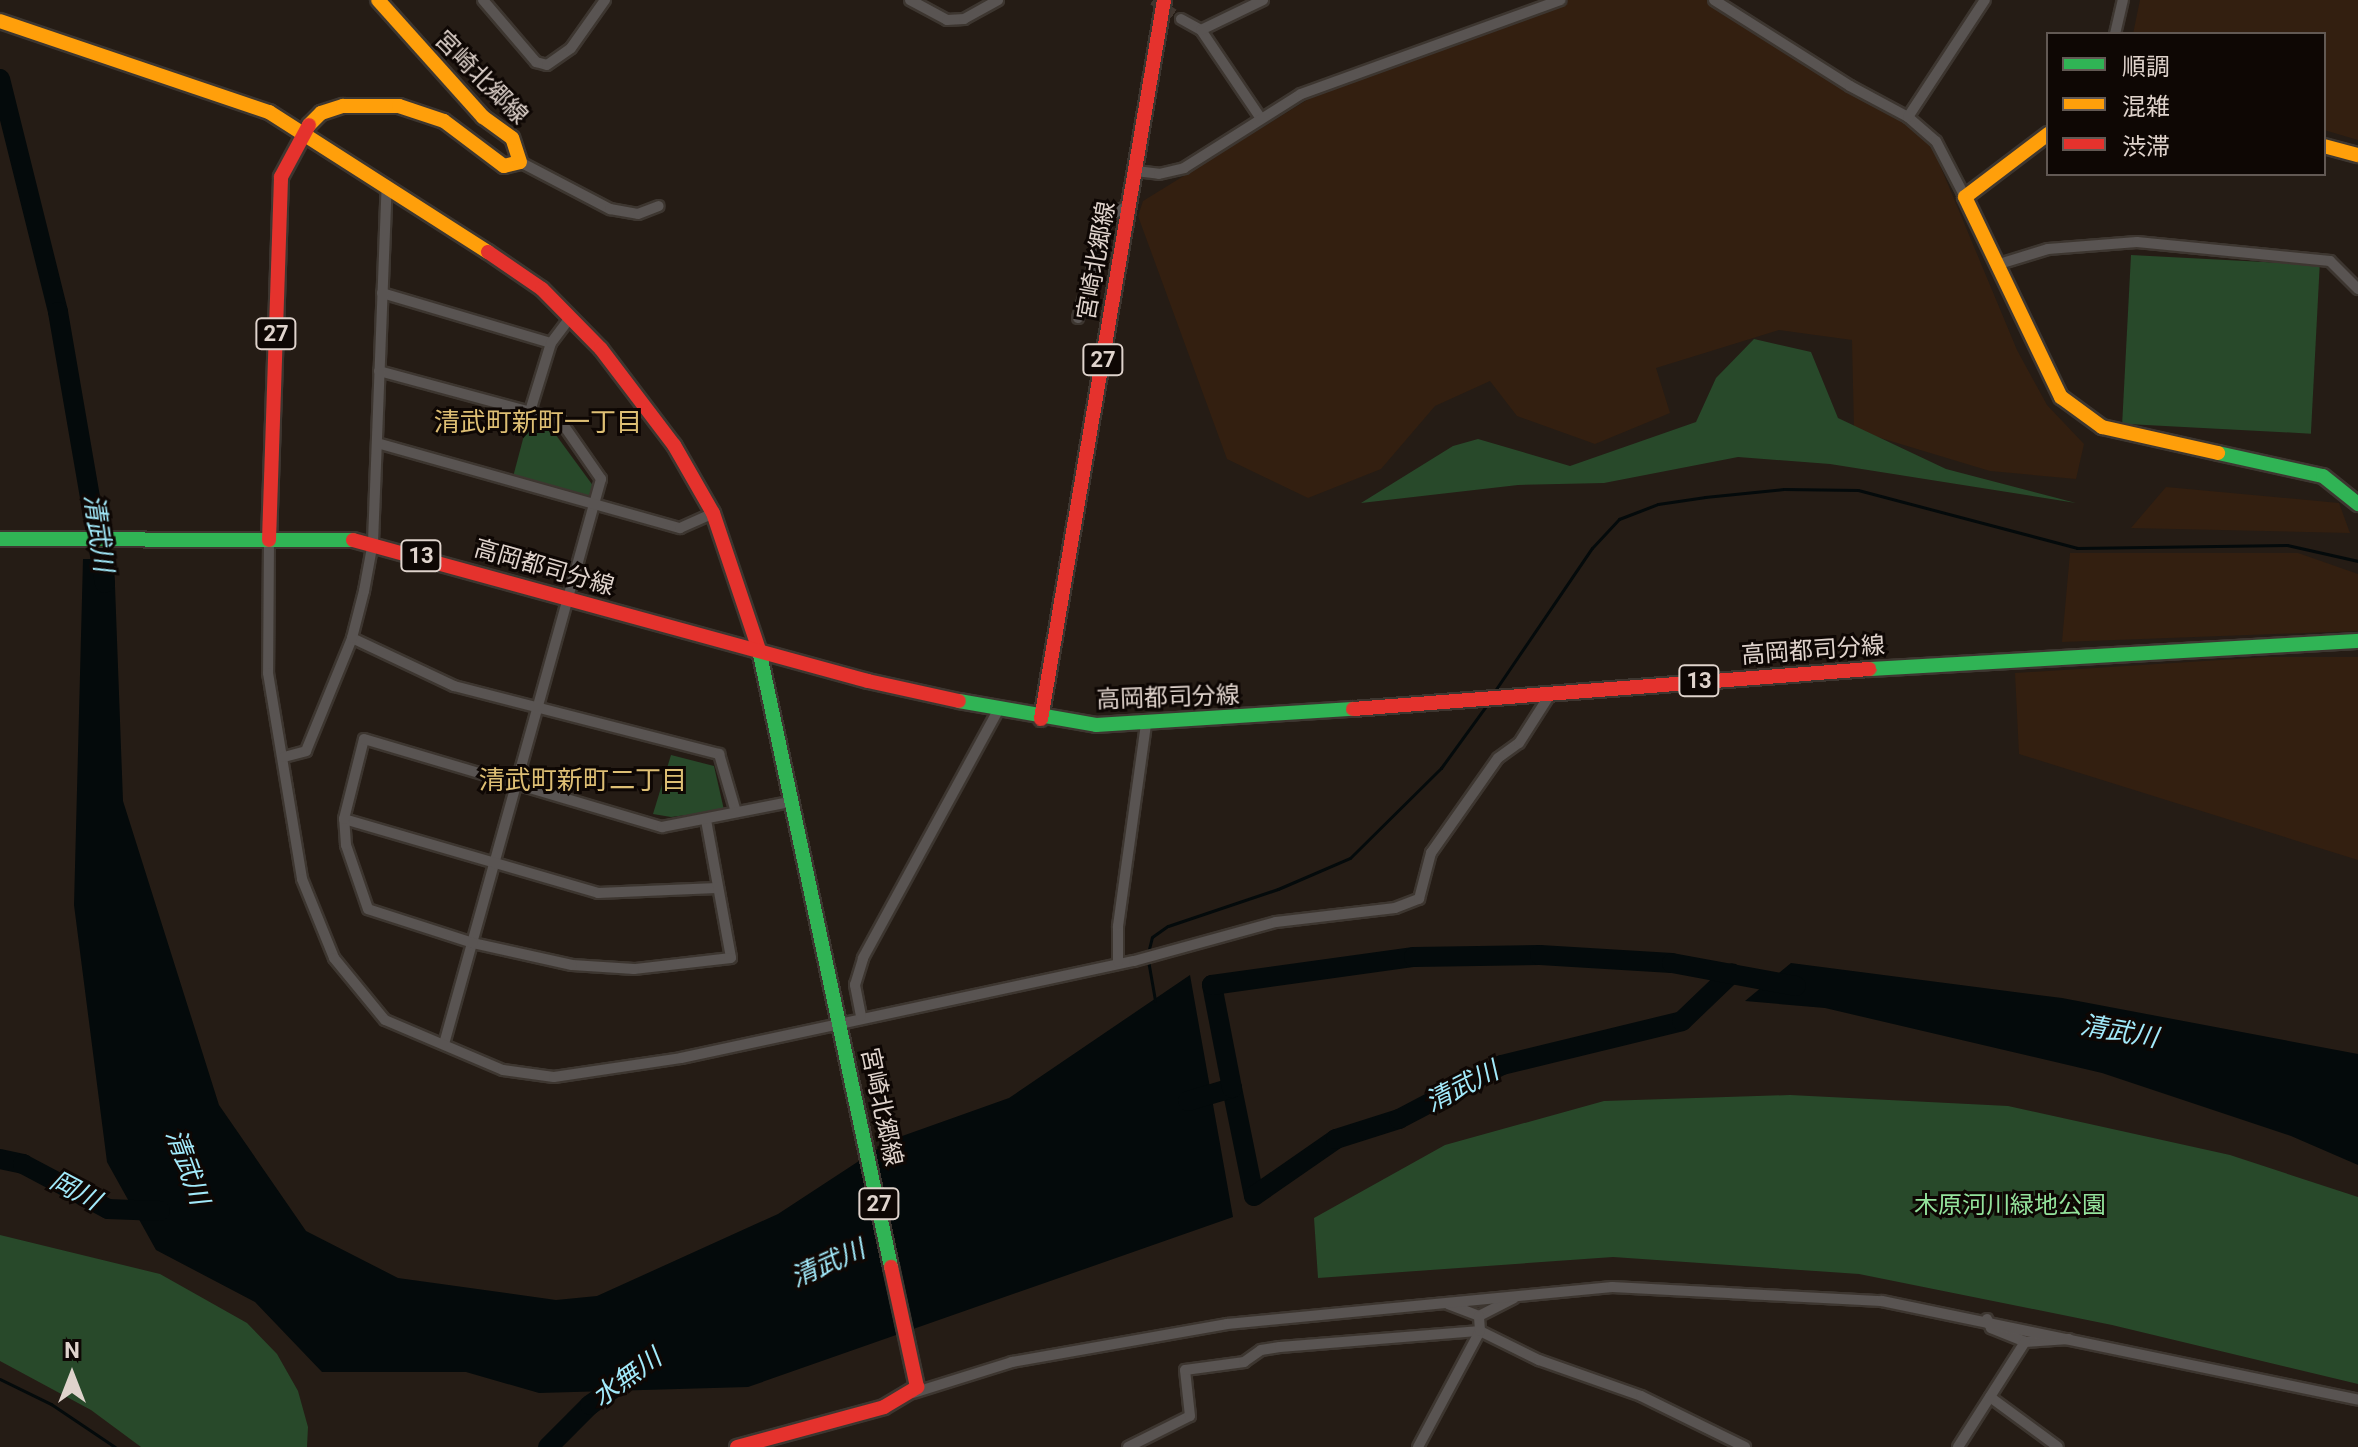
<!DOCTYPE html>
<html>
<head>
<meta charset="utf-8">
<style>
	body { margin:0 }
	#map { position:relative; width:2358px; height:1447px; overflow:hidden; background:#251c15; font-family:Roboto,"Noto Sans JP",sans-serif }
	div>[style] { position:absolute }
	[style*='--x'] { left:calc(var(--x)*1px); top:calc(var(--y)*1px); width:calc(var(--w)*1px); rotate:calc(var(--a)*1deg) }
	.built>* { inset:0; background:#331f10 }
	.green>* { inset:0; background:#28492a; transform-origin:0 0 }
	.water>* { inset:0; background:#040a0b }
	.stream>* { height:3px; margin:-1.5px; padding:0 1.5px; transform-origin:1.5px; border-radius:1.5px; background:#040a0b }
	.river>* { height:20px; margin:-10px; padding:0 10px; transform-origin:10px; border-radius:10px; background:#040a0b }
	.street-tunnel>* { height:10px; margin-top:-5px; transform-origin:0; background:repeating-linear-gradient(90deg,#413730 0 10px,transparent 0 15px) }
	.roads { filter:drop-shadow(2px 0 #3d3630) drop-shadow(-2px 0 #3d3630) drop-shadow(0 2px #3d3630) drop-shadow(0 -2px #3d3630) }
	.street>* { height:10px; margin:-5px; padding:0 5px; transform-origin:5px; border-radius:5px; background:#595452 }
	.fast>* { height:14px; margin:-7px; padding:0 7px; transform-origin:7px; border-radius:7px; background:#30b455 }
	.slow>* { height:14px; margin:-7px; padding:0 7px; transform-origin:7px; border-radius:7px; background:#ff9f0a }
	.jam>* { height:14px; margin:-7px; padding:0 7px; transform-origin:7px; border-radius:7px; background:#e5322d }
	span { translate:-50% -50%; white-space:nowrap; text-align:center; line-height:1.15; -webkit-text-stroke:6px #0e0704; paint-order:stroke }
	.shield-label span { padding:2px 6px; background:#0e0704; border:2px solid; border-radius:6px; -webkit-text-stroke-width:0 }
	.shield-label { font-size:22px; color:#dfd3cc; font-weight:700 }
	.street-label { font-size:24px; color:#dfd3cc }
	.park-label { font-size:24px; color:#94e39c }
	.neighbourhood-label { font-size:26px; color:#debf74 }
	.water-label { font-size:26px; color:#a2eafb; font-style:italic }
	.legend { position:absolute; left:2046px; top:32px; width:280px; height:144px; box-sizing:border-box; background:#0e0704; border:2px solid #625954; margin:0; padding:10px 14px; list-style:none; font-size:24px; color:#dfd3cc }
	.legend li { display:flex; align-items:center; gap:16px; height:40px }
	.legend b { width:40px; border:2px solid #625954 }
	.north { position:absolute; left:32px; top:1335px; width:80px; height:80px; -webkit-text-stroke:6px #0e0704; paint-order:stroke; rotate:0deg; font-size:22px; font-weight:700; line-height:32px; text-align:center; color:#dfd3cc }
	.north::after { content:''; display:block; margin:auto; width:28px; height:36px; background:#dfd3cc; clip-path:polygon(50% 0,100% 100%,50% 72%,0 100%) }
</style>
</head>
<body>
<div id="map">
	<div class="built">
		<i style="clip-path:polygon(1568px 0,1715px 0,1927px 134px,2017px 350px,2047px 405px,2084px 444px,2076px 479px,1990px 471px,1854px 430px,1852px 340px,1779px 330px,1656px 368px,1670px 413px,1595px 444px,1517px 416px,1490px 381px,1435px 406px,1381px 469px,1308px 498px,1227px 459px,1138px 216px,1143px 201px,1310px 98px)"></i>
		<i style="clip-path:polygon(2140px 0,2358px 0,2358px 140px,2324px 130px,2324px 34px,2133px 34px)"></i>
		<i style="clip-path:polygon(2166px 487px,2339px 503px,2350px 533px,2131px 528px)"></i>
		<i style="clip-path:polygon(2070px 553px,2298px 553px,2358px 574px,2358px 631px,2062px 642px)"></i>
		<i style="clip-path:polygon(2267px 657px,2358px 657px,2358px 860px,2019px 754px,2015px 673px)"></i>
	</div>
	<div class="green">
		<i style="left:2131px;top:255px;width:189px;height:169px;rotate:3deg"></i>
		<i style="clip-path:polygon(1754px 339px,1811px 352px,1838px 418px,1946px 469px,2076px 503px,1830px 464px,1738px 457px,1604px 483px,1518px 485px,1361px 503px,1453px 446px,1478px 439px,1570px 466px,1696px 422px,1716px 378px)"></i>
		<i style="clip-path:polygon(527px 424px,553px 431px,594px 487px,591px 501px,513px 477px)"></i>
		<i style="clip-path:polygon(671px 755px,714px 766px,724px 810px,671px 817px,653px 814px)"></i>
		<i style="clip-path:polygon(1790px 1095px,2008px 1106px,2230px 1155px,2358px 1197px,2358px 1384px,2112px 1325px,1859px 1274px,1613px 1257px,1318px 1278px,1314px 1218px,1445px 1145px,1604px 1101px)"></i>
		<i style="clip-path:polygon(0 1235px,160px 1274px,247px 1323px,277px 1354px,298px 1391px,308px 1427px,307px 1447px,141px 1447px,91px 1410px,0 1361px)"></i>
	</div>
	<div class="water">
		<i style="clip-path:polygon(83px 559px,114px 559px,123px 801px,219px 1105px,306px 1231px,398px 1278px,556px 1300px,597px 1296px,778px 1214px,891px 1140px,1009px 1098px,1190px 975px,1233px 1217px,748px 1387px,539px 1393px,466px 1372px,322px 1372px,255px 1302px,156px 1250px,107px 1162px,74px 905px)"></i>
		<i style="clip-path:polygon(1791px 963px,2062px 998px,2358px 1054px,2358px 1165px,2291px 1136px,2102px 1073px,1825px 1008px,1745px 1001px)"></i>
	</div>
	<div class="stream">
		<i style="--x:1494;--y:692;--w:174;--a:-55.8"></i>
		<i style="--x:1592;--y:548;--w:40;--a:-47"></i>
		<i style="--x:1619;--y:519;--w:42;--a:-21"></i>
		<i style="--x:1658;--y:504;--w:48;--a:-8.5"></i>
		<i style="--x:1705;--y:497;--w:79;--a:-5.8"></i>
		<i style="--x:1784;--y:489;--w:74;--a:0.8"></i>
		<i style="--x:1858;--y:490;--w:227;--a:14.8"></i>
		<i style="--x:2077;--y:548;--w:210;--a:-0.8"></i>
		<i style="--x:2287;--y:545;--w:73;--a:12.7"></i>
		<i style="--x:1148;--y:953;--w:16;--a:-76"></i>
		<i style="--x:1152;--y:937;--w:19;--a:-35"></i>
		<i style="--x:1168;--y:926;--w:116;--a:-18.6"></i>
		<i style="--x:1278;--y:889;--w:78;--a:-23.3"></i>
		<i style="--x:1350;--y:858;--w:128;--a:-44.7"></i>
		<i style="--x:1441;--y:768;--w:77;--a:-54"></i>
		<i style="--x:1148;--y:960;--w:41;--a:80.1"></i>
		<i style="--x:0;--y:1379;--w:57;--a:26.1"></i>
		<i style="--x:51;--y:1404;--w:77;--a:33.9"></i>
	</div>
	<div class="river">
		<i style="--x:0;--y:79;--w:240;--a:76"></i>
		<i style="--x:58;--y:312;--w:275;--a:80.2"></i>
		<i style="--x:1232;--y:1088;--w:110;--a:78.5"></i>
		<i style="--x:1254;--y:1196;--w:100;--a:-34.8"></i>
		<i style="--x:1336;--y:1139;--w:66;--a:-17.6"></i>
		<i style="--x:1399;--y:1119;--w:116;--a:-27.7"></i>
		<i style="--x:1502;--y:1065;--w:185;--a:-13.7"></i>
		<i style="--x:1682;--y:1021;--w:69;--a:-43.8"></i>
		<i style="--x:1188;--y:1101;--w:46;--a:-16.5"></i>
		<i style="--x:1232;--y:1088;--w:105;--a:-101"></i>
		<i style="--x:1212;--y:985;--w:204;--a:-7.9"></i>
		<i style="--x:1414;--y:957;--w:126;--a:-0.9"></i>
		<i style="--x:1540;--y:955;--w:132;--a:3.5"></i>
		<i style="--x:1672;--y:963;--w:126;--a:10.5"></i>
		<i style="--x:0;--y:1159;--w:24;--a:12"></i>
		<i style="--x:23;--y:1164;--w:96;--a:27.9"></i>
		<i style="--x:108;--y:1209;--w:52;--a:2.2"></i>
		<i style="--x:548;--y:1447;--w:59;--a:-45"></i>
		<i style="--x:590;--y:1405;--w:52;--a:-35.5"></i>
	</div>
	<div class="street-tunnel">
		<i style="--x:1153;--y:0;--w:34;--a:34"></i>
	</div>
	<div class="roads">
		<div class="street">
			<i style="--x:483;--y:0;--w:82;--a:49.5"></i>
			<i style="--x:536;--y:62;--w:11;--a:15"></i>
			<i style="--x:547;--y:65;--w:29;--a:-35"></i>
			<i style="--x:571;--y:48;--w:59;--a:-54.7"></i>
			<i style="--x:910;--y:0;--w:42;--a:28.4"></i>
			<i style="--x:947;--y:20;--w:17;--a:-3"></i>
			<i style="--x:964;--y:19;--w:39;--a:-29"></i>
			<i style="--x:1714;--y:0;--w:161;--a:32.3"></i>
			<i style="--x:1850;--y:86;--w:66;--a:28.1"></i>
			<i style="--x:1908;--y:117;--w:37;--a:41"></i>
			<i style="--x:1936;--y:141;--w:63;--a:62.6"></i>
			<i style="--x:1181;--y:19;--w:23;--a:29"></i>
			<i style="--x:1201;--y:30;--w:105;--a:55.9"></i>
			<i style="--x:1201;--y:30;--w:69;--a:-25.8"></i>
			<i style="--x:2115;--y:34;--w:35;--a:-77"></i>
			<i style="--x:1908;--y:117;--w:140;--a:-56.7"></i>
			<i style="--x:520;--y:162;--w:102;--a:27.6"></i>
			<i style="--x:610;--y:209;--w:28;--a:10"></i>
			<i style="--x:638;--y:214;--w:22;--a:-21"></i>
			<i style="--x:1136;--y:171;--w:23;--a:7"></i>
			<i style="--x:1159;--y:174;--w:26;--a:-13"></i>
			<i style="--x:1184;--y:168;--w:138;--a:-32.3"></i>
			<i style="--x:1301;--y:94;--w:276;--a:-19.9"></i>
			<i style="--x:1996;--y:265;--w:54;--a:-17.1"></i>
			<i style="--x:2048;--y:249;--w:89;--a:-4.5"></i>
			<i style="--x:2137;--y:242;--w:194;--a:5.6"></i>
			<i style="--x:2330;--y:261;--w:40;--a:45"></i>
			<i style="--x:382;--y:293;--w:176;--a:16.5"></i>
			<i style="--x:1078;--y:318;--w:105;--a:-73.5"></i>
			<i style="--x:1108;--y:217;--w:24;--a:-30"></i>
			<i style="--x:379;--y:371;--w:188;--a:15.1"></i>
			<i style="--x:560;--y:420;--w:72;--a:55.2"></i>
			<i style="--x:601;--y:479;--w:586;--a:105.53"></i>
			<i style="--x:531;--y:408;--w:68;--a:-72.9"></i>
			<i style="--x:551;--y:343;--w:31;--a:-53"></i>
			<i style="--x:377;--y:443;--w:315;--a:15.7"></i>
			<i style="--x:680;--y:528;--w:36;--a:-24"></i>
			<i style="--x:269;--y:540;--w:133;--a:90.4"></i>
			<i style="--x:268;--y:673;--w:209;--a:80.6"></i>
			<i style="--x:302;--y:879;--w:85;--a:67.9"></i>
			<i style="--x:334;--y:958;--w:80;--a:50.6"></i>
			<i style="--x:385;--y:1020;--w:128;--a:23"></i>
			<i style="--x:503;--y:1070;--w:51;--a:7.8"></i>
			<i style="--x:554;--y:1077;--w:128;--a:-8.5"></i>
			<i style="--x:681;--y:1058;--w:463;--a:-12.1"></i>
			<i style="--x:1134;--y:961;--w:147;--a:-15.4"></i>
			<i style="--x:1276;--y:922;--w:120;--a:-6.7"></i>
			<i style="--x:1395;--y:908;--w:26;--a:-21"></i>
			<i style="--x:1419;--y:899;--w:48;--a:-75.4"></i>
			<i style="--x:1431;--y:853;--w:116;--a:-54.8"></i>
			<i style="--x:1498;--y:758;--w:26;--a:-36"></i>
			<i style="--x:1519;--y:743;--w:59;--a:-57.4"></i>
			<i style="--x:352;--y:638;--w:113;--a:25.2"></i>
			<i style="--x:454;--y:686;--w:274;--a:14.4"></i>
			<i style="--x:719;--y:754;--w:60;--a:73.7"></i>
			<i style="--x:284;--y:757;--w:23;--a:-15"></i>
			<i style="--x:306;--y:751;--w:122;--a:-67.8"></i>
			<i style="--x:352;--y:638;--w:49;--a:-75.7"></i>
			<i style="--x:364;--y:591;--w:50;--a:-79.6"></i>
			<i style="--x:373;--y:542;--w:357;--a:-87.8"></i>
			<i style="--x:344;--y:819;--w:265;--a:16.2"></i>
			<i style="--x:598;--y:893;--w:119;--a:-2.4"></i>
			<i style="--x:706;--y:820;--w:140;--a:79.7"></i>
			<i style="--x:731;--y:958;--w:98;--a:173.5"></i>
			<i style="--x:634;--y:969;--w:62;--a:-176.3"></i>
			<i style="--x:572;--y:965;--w:101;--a:-167.5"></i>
			<i style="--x:473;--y:943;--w:110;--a:-162.1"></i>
			<i style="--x:368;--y:909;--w:68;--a:-109"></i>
			<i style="--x:346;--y:845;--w:26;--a:-94"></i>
			<i style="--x:344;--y:819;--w:82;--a:-76"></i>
			<i style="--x:364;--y:739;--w:311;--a:16.5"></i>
			<i style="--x:662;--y:827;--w:130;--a:-11.1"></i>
			<i style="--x:1118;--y:962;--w:36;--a:-90"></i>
			<i style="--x:1118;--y:926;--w:203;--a:-82.1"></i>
			<i style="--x:861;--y:1016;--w:32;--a:-101"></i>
			<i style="--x:855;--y:985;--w:28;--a:-73"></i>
			<i style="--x:863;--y:958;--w:282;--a:-61.4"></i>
			<i style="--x:1448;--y:1304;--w:33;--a:21"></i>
			<i style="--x:1479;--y:1316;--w:39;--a:-27"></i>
			<i style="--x:1987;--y:1319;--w:10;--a:66"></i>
			<i style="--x:1991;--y:1328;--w:37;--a:22"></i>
			<i style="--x:2025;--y:1342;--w:44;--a:-3.9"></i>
			<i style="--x:913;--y:1393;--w:104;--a:-17.4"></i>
			<i style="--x:1012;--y:1362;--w:218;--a:-10"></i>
			<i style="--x:1227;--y:1324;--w:387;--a:-5.5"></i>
			<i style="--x:1612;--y:1287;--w:270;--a:3"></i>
			<i style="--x:1882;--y:1301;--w:486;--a:11.7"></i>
			<i style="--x:1990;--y:1397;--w:84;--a:36.3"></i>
			<i style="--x:1128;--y:1447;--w:69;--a:-26.6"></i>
			<i style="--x:1190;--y:1416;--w:46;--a:-96.2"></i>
			<i style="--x:1185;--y:1370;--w:60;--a:-7.7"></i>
			<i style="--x:1244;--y:1362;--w:21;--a:-35"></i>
			<i style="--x:1261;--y:1350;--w:19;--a:-9"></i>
			<i style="--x:1280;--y:1347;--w:201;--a:-4.6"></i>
			<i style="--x:1480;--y:1331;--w:66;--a:26.2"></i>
			<i style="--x:1539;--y:1360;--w:108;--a:19.4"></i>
			<i style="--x:1641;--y:1396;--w:116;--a:26.1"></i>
			<i style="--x:1418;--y:1447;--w:132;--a:-61.9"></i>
			<i style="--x:1480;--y:1331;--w:15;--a:-94"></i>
			<i style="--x:1958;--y:1447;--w:125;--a:-57.5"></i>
		</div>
		<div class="fast">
			<i style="--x:2218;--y:453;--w:107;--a:12.4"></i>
			<i style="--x:2323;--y:476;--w:45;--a:38.7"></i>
			<i style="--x:0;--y:539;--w:353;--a:0.2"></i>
			<i style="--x:759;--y:650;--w:631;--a:77.92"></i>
			<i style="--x:1869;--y:669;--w:490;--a:-3.3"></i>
			<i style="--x:959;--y:701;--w:139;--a:9.9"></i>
			<i style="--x:1096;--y:725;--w:257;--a:-3.6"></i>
		</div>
		<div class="slow">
			<i style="--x:0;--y:21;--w:284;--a:18.7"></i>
			<i style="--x:269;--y:112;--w:260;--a:32.6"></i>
			<i style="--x:309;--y:125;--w:17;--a:-45"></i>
			<i style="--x:321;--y:113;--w:23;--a:-18"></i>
			<i style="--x:343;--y:106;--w:56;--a:0"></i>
			<i style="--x:399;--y:106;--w:47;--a:18.4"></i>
			<i style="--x:444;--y:121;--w:75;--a:36.9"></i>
			<i style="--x:504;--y:166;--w:16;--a:-14"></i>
			<i style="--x:520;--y:162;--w:25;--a:-108"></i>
			<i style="--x:512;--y:138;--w:36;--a:-144"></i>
			<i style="--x:483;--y:117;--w:157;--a:-131.9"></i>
			<i style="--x:2048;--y:134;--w:104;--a:142.8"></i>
			<i style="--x:1965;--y:197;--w:222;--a:64.4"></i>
			<i style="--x:2061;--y:397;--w:51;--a:36.2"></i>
			<i style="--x:2102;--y:427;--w:119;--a:12.6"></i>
			<i style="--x:2324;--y:146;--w:35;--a:15"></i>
		</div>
		<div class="jam">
			<i style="--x:488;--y:252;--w:65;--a:34.4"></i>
			<i style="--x:542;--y:289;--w:84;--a:45.5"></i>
			<i style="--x:601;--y:349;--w:121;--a:52.8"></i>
			<i style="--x:674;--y:445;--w:78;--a:60.2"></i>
			<i style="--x:713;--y:513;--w:145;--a:71.4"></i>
			<i style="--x:269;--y:540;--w:363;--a:-88.1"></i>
			<i style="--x:281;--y:177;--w:59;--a:-61.7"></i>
			<i style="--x:353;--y:540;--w:534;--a:15.31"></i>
			<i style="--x:868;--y:681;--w:93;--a:12.4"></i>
			<i style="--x:1353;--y:709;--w:518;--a:-4.43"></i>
			<i style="--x:1041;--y:719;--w:729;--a:-80.29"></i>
			<i style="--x:737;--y:1447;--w:152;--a:-15.2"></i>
			<i style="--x:884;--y:1407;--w:39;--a:-31"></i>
			<i style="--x:917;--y:1387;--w:123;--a:-102.2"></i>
		</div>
	</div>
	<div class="shield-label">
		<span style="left:276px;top:334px">27</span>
		<span style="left:1103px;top:360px">27</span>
		<span style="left:421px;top:556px">13</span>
		<span style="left:1699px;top:681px">13</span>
		<span style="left:879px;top:1204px">27</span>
	</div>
	<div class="street-label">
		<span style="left:481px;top:78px;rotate:45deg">宮崎北郷線</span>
		<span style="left:1097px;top:261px;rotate:-80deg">宮崎北郷線</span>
		<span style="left:544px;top:568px;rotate:16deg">高岡都司分線</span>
		<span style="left:1813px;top:651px;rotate:-4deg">高岡都司分線</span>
		<span style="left:1168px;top:698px;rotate:-2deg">高岡都司分線</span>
		<span style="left:881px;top:1107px;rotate:78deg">宮崎北郷線</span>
	</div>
	<div class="park-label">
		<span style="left:2010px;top:1206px">木原河川緑地公園</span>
	</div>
	<div class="neighbourhood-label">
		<span style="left:538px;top:423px">清武町新町一丁目</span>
		<span style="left:583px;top:781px">清武町新町二丁目</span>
	</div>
	<div class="water-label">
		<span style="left:98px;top:533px;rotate:82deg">清武川</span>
		<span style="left:2119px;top:1032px;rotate:10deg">清武川</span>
		<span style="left:1462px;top:1087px;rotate:-27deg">清武川</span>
		<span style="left:187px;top:1167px;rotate:70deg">清武川</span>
		<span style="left:75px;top:1191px;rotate:28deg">岡川</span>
		<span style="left:828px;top:1264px;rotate:-24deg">清武川</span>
		<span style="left:627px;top:1378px;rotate:-36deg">水無川</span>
	</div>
	<ul class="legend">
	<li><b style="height:10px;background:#30b455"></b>順調</li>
	<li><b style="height:10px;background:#ff9f0a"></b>混雑</li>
	<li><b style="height:10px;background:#e5322d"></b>渋滞</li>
	</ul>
	<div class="north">N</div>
</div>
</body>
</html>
